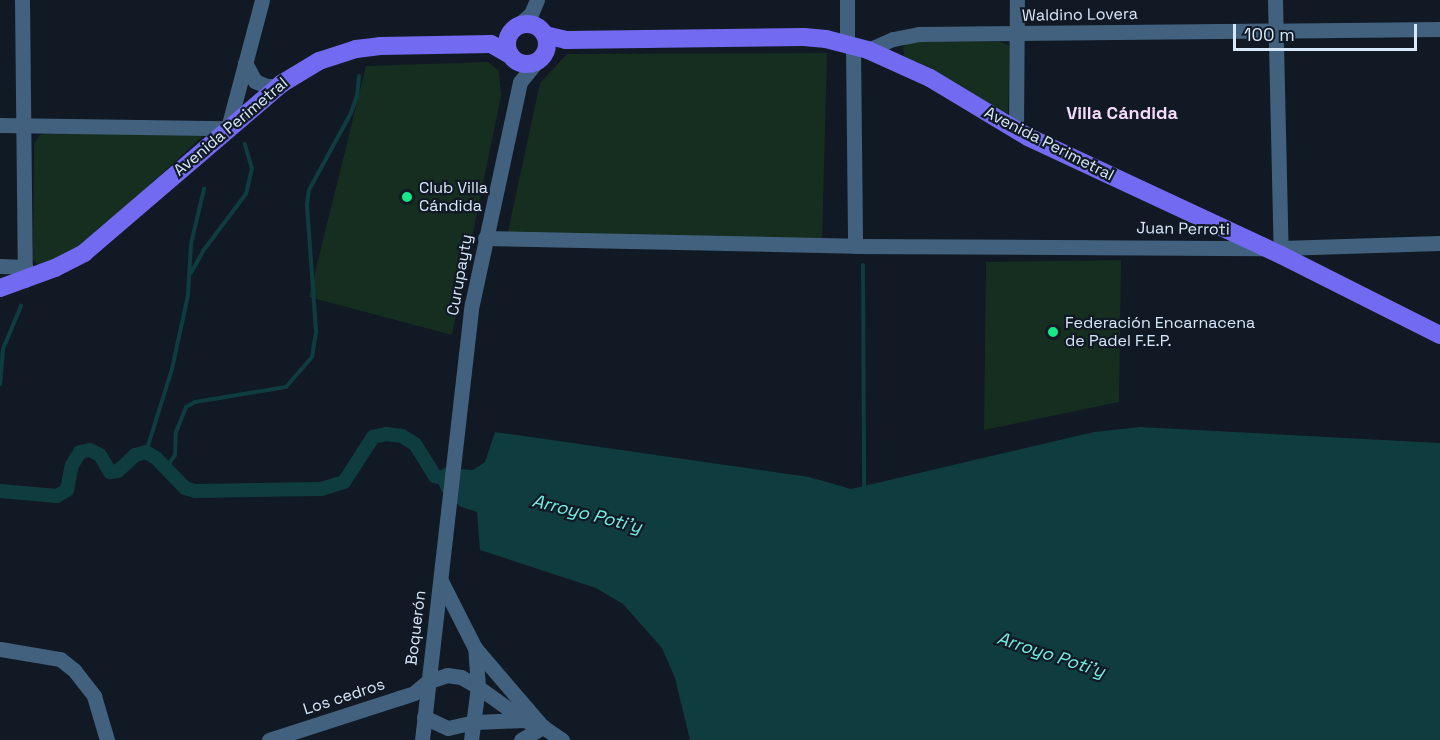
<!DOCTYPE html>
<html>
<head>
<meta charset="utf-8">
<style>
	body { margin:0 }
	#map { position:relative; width:1440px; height:740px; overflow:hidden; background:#111924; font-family:"Space Grotesk",sans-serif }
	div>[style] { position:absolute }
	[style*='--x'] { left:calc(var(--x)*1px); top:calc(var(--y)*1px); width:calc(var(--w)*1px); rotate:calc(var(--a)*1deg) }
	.green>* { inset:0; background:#152e1f }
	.water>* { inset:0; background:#0f3c3f }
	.stream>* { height:4px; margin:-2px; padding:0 2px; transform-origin:2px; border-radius:2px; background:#0f3c3f }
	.canal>* { height:14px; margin:-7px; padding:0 7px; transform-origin:7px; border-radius:7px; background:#0f3c3f }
	.minor>* { height:15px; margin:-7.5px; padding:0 7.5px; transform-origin:7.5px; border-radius:7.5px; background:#41617e }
	.major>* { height:18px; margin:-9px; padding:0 9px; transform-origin:9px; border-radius:9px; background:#726af0 }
	.major>.ring { margin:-9px; padding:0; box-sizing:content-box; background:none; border:18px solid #726af0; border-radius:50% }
	.dots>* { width:16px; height:16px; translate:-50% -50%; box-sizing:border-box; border:3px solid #111924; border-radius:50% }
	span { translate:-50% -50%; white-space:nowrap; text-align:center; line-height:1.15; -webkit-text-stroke:4.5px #111924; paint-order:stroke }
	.street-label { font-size:16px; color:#d8e8fb }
	.poi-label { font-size:16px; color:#d8e8fb }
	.left { translate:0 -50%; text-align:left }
	.neighbourhood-label { font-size:18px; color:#f5dafb; font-weight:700 }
	.water-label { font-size:18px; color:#71f1e4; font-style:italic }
	.scale { position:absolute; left:1233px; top:24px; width:184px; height:27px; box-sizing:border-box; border:3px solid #d8e8fb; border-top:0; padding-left:8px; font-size:18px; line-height:21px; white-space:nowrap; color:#d8e8fb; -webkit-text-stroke:4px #111924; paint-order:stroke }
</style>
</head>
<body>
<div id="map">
	<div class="green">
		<i style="clip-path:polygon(910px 41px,1000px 42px,1008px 45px,1010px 48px,1008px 113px,1001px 114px,932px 69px,904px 56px,903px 47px)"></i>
		<i style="clip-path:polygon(827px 53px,822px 245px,507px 236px,540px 83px,567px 54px)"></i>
		<i style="clip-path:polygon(488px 62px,499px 71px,501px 96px,452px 335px,309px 297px,366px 66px)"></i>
		<i style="clip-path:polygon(44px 134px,199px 134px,203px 136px,93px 237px,70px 254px,38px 265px,33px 259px,34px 143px,40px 135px)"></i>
		<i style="clip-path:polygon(1121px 260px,1119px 402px,984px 430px,986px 262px)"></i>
	</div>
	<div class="water">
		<i style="clip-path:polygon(1140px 427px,1440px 443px,1440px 740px,690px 740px,675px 678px,662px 648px,623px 604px,596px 588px,480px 550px,477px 512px,461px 507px,442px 492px,435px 476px,444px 468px,473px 470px,485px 462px,495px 432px,809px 477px,851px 489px,1094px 432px)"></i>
	</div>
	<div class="stream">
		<i style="--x:863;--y:265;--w:222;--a:89.7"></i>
		<i style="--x:191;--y:273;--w:25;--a:-61"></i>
		<i style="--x:203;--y:251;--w:71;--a:-53"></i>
		<i style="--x:246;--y:194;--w:26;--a:-77"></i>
		<i style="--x:252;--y:169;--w:26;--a:-106"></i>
		<i style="--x:0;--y:384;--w:35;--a:-85"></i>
		<i style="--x:3;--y:349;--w:47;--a:-67.3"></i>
		<i style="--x:146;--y:452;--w:87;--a:-72.6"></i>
		<i style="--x:172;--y:369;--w:76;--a:-77.8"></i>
		<i style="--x:188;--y:295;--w:51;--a:-86.6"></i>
		<i style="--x:191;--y:244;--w:57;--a:-76.7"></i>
		<i style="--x:165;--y:469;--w:17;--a:-54"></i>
		<i style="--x:175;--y:455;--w:23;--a:-88"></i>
		<i style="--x:176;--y:432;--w:27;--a:-68"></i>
		<i style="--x:186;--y:407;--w:10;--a:-29"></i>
		<i style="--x:195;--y:402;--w:92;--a:-9.4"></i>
		<i style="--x:286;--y:387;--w:40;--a:-49"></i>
		<i style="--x:312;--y:357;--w:26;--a:-81"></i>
		<i style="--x:316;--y:331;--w:127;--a:-94.1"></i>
		<i style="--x:307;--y:204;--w:14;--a:-82"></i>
		<i style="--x:309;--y:190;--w:88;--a:-61.4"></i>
		<i style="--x:351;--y:113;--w:18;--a:-71"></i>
		<i style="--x:357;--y:96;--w:20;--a:-84"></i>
	</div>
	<div class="canal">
		<i style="--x:0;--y:491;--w:57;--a:5"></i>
		<i style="--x:57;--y:496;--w:12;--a:-31"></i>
		<i style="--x:67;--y:490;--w:25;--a:-79"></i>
		<i style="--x:72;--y:465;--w:15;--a:-58"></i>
		<i style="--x:80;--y:452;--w:10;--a:-11"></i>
		<i style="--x:90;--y:450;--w:11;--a:27"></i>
		<i style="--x:100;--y:455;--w:20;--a:60"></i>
		<i style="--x:110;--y:472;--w:8;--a:-7"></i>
		<i style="--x:118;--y:471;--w:23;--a:-43"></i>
		<i style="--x:135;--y:455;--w:11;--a:-15"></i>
		<i style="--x:146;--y:452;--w:12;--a:31"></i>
		<i style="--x:156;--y:458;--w:42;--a:46"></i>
		<i style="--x:185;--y:488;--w:10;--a:17"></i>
		<i style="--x:195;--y:491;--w:126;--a:-0.9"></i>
		<i style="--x:321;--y:489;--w:24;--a:-17"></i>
		<i style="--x:344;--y:482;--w:54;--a:-57.2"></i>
		<i style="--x:373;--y:437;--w:13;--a:-13"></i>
		<i style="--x:386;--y:434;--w:16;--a:7"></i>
		<i style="--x:402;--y:436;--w:15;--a:32"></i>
		<i style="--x:415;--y:444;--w:38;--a:58"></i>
		<i style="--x:435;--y:476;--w:16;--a:14"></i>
	</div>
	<div class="minor">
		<i style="--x:22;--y:0;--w:280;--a:89.4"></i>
		<i style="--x:847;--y:0;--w:43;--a:90"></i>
		<i style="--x:1275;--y:0;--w:255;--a:88.7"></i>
		<i style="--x:517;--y:26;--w:18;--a:-41"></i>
		<i style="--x:531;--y:14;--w:15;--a:-67"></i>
		<i style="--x:853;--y:45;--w:201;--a:89.4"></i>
		<i style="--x:855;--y:246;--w:407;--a:0.3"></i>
		<i style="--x:868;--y:50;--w:27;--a:-24"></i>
		<i style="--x:893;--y:39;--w:26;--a:-11"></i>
		<i style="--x:919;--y:34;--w:521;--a:-0.55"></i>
		<i style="--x:245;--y:63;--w:21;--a:61"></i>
		<i style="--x:255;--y:81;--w:12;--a:24"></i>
		<i style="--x:266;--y:86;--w:12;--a:0"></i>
		<i style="--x:0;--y:125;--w:228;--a:0.8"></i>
		<i style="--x:228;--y:128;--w:132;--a:-75.1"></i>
		<i style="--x:1016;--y:131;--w:131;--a:-89.6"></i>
		<i style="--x:485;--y:238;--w:370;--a:1.2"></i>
		<i style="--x:1281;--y:248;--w:159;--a:-1.8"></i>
		<i style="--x:0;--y:266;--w:25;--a:2"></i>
		<i style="--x:441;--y:581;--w:75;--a:63.1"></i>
		<i style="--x:475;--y:648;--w:101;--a:49.4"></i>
		<i style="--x:0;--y:649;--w:61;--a:9.5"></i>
		<i style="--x:60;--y:659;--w:18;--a:38"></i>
		<i style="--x:74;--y:670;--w:33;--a:52"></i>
		<i style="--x:94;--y:696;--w:46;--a:73.5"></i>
		<i style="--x:424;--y:717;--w:26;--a:25"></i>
		<i style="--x:448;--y:728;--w:28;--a:-13"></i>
		<i style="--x:475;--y:722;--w:49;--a:-2.3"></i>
		<i style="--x:269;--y:740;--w:137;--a:-17.9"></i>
		<i style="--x:399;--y:698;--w:16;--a:-18"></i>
		<i style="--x:414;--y:693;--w:17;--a:-40"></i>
		<i style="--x:427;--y:682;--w:21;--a:-19"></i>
		<i style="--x:447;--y:675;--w:14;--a:8"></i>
		<i style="--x:461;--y:677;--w:20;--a:30"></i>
		<i style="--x:478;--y:687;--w:57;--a:35.7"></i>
		<i style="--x:524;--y:720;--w:20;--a:20"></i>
		<i style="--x:543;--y:727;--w:23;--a:34"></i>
		<i style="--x:422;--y:740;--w:439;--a:-83.5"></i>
		<i style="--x:472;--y:304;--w:227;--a:-77.8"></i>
		<i style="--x:520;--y:82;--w:27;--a:-51"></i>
		<i style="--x:471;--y:740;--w:53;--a:-82.5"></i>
		<i style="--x:478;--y:687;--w:39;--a:-94"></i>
		<i style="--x:521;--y:740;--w:26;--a:-31"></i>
	</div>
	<div class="major">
		<i class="ring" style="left:507px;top:24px;width:22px;height:22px"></i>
		<i style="--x:545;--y:35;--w:22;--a:13"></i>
		<i style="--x:566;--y:40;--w:238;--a:-0.7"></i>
		<i style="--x:804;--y:37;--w:22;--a:5"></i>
		<i style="--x:826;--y:39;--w:43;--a:14.7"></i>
		<i style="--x:868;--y:50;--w:68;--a:24.3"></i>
		<i style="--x:930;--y:78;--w:114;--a:31"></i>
		<i style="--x:1028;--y:137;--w:279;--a:25"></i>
		<i style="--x:1281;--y:255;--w:178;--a:26.7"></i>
		<i style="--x:0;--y:288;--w:59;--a:-20"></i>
		<i style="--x:55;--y:268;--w:33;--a:-27"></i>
		<i style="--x:84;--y:253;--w:260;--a:-40.6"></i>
		<i style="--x:281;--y:84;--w:44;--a:-31.2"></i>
		<i style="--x:319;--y:61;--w:39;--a:-18"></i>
		<i style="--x:356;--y:49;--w:24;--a:-7"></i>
		<i style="--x:380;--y:46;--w:111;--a:-1"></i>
		<i style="--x:491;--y:44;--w:22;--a:30"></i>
	</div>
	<div class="dots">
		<i style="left:407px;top:197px;background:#17e887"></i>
		<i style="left:1053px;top:332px;background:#17e887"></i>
	</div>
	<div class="street-label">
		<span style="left:1080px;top:15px;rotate:-1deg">Waldino Lovera</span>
		<span style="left:231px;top:127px;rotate:-40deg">Avenida Perimetral</span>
		<span style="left:1049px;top:144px;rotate:27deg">Avenida Perimetral</span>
		<span style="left:1183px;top:229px;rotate:1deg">Juan Perroti</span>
		<span style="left:460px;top:275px;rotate:-80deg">Curupayty</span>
		<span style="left:416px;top:628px;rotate:-83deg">Boquerón</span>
		<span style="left:344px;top:697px;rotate:-18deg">Los cedros</span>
	</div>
	<div class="poi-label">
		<span class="left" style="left:419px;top:197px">Club Villa<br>Cándida</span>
		<span class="left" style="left:1065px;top:332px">Federación Encarnacena<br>de Padel F.E.P.</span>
	</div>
	<div class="neighbourhood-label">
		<span style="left:1122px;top:113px">Villa Cándida</span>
	</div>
	<div class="water-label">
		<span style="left:587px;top:514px;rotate:14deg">Arroyo Poti'y</span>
		<span style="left:1051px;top:655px;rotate:18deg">Arroyo Poti'y</span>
	</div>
	<div class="scale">100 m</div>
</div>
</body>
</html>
